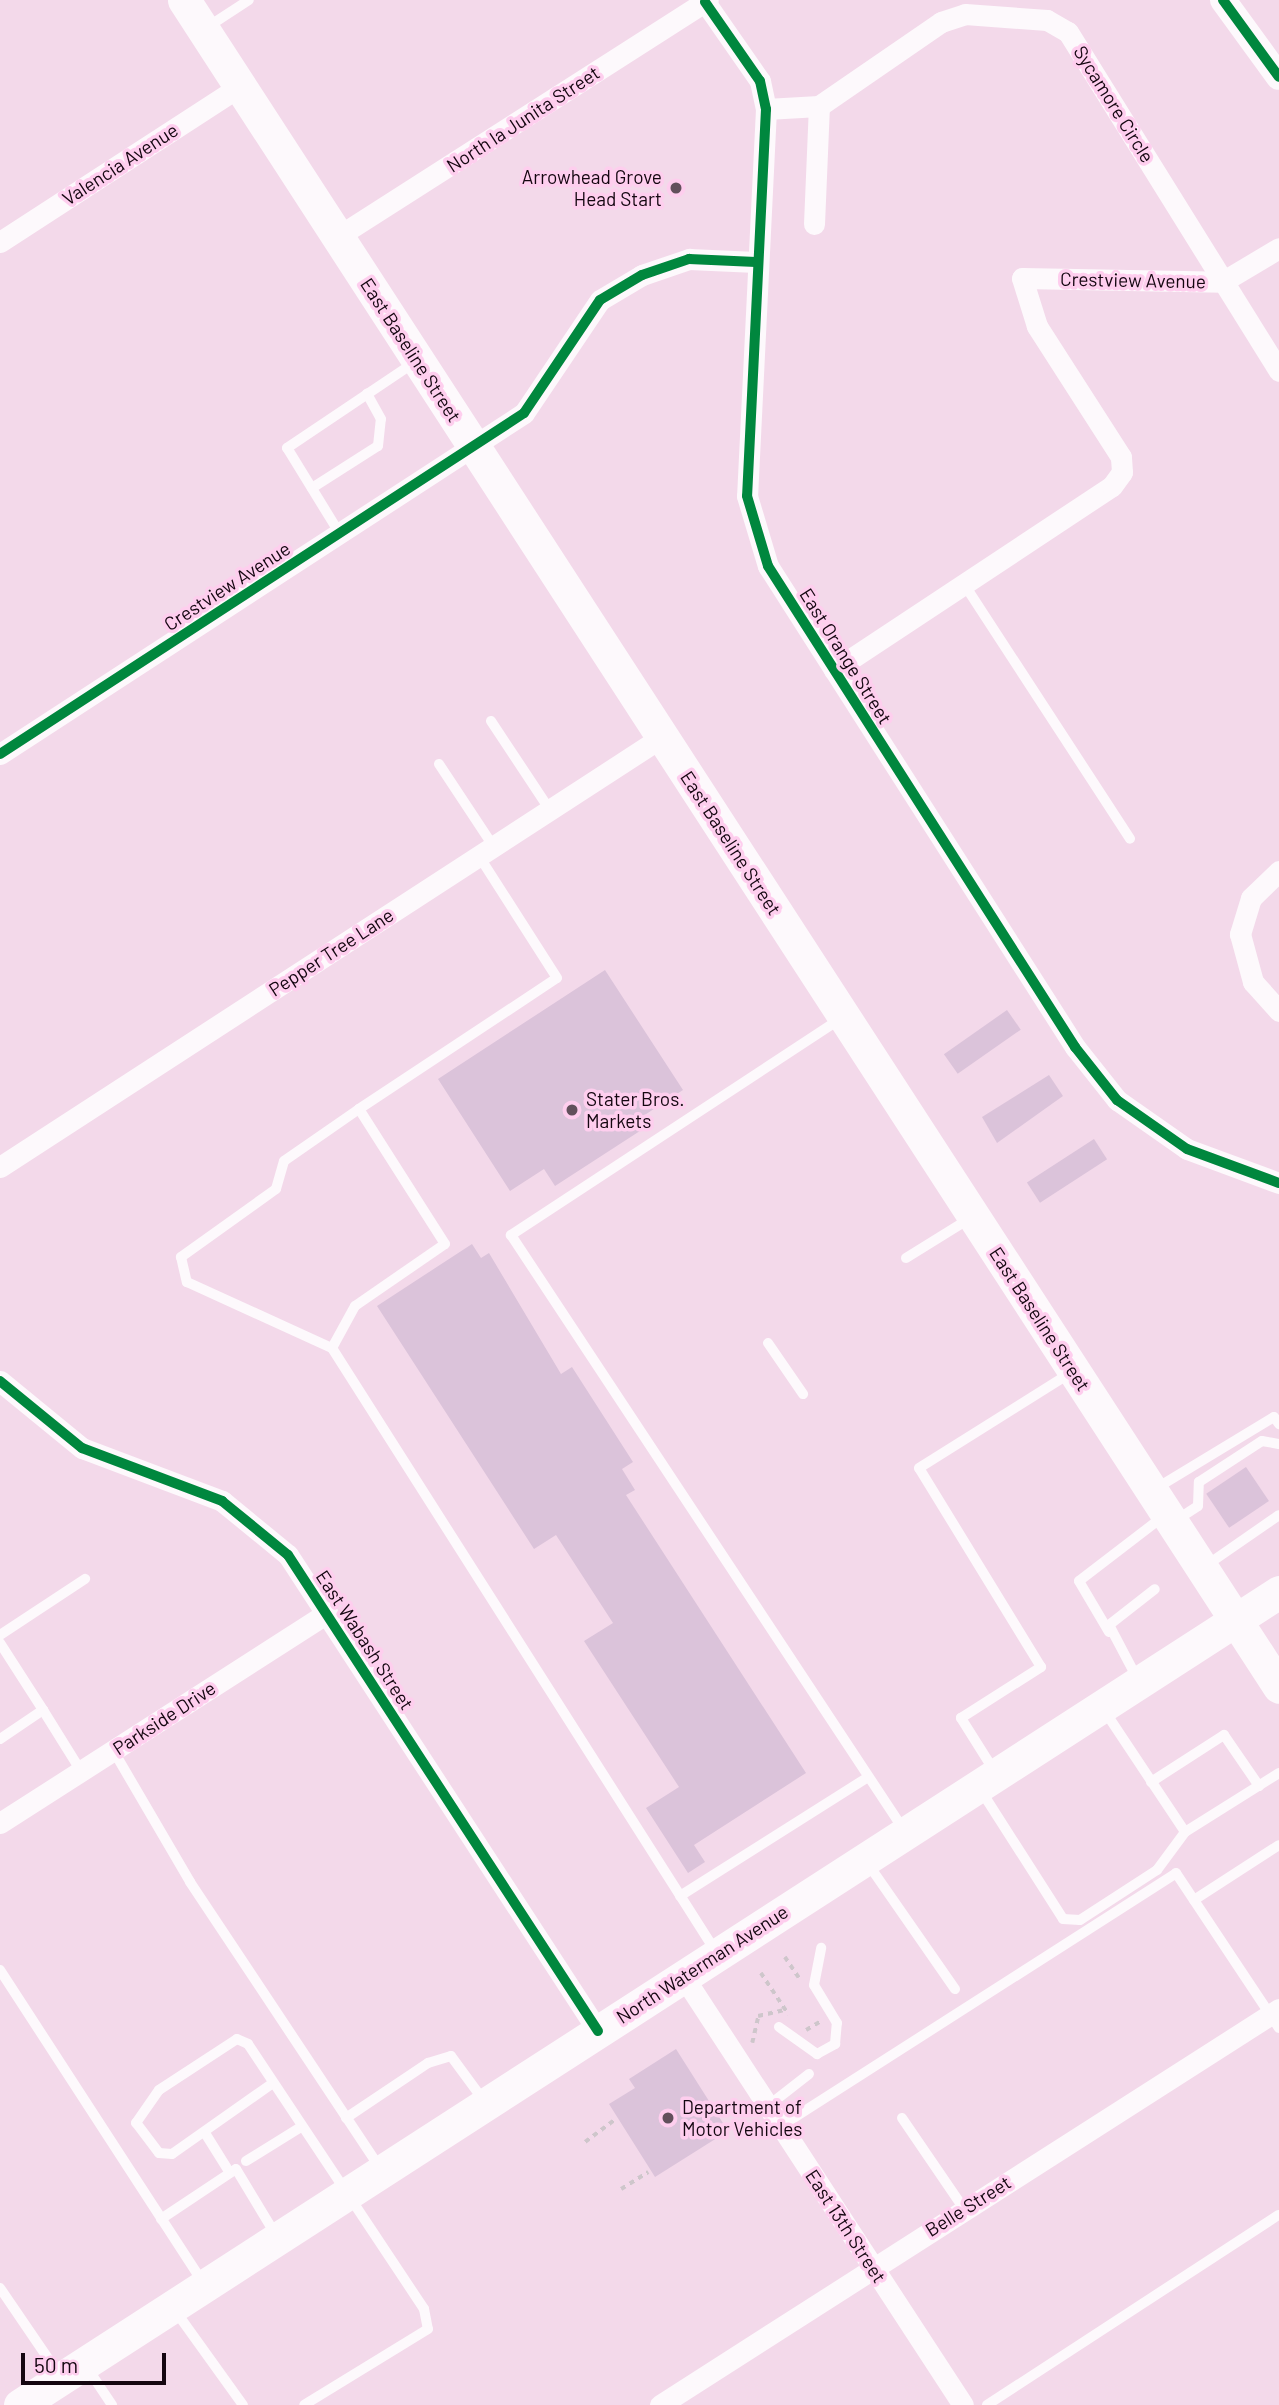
<!DOCTYPE html>
<html>
<head>
<meta charset="utf-8">
<style>
	body { margin:0 }
	#map { position:relative; width:1279px; height:2405px; overflow:hidden; background:#f3d9ea; font-family:Barlow,sans-serif }
	div>[style] { position:absolute }
	[style*='--x'] { left:calc(var(--x)*1px); top:calc(var(--y)*1px); width:calc(var(--w)*1px); rotate:calc(var(--a)*1deg) }
	.building>* { inset:0; background:#dbc3da; transform-origin:0 0 }
	.path>* { height:3.5px; margin-top:-1.75px; transform-origin:0; background:repeating-linear-gradient(90deg,#cec6cb 0 5px,transparent 0 10px) }
	.service>* { height:10px; margin:-5px; padding:0 5px; transform-origin:5px; border-radius:5px; background:#fdf9fc }
	.minor>* { height:21px; margin:-10.5px; padding:0 10.5px; transform-origin:10.5px; border-radius:10.5px; background:#fdf9fc }
	.tertiary>* { height:26px; margin:-13px; padding:0 13px; transform-origin:13px; border-radius:13px; background:#fdf9fc }
	.primary>* { height:33px; margin:-16.5px; padding:0 16.5px; transform-origin:16.5px; border-radius:16.5px; background:#fdf9fc }
	.cycleway>* { height:10px; margin:-5px; padding:0 5px; transform-origin:5px; border-radius:5px; background:#00873e }
	.dots>* { width:19px; height:19px; translate:-50% -50%; box-sizing:border-box; border:4px solid #feceee; border-radius:50% }
	span { translate:-50% -50%; white-space:nowrap; text-align:center; line-height:1.15; -webkit-text-stroke:7px #feceee; paint-order:stroke }
	.street-label { font-size:19px; color:#140610 }
	.poi-label { font-size:19px; color:#140610 }
	.right { translate:-100% -50%; text-align:right }
	.left { translate:0 -50%; text-align:left }
	.scale { position:absolute; left:21px; top:2353px; width:145px; height:32px; box-sizing:border-box; border:4px solid #140610; border-top:0; padding-left:9px; font-size:21px; line-height:24px; white-space:nowrap; color:#140610; -webkit-text-stroke:5px #feceee; paint-order:stroke }
</style>
</head>
<body>
<div id="map">
	<div class="building">
		<i style="clip-path:polygon(605px 970px,683px 1090px,637px 1120px,643px 1129px,555px 1186px,544px 1169px,510px 1191px,438px 1079px)"></i>
		<i style="left:1007px;top:1010px;width:24px;height:77px;rotate:55deg"></i>
		<i style="clip-path:polygon(1049px 1075px,1063px 1096px,997px 1143px,982px 1117px)"></i>
		<i style="left:1094px;top:1139px;width:24px;height:80px;rotate:57deg"></i>
		<i style="clip-path:polygon(472px 1244px,481px 1258px,489px 1253px,561px 1374px,572px 1367px,633px 1462px,622px 1469px,635px 1490px,626px 1495px,806px 1773px,694px 1845px,705px 1862px,688px 1873px,646px 1808px,679px 1787px,584px 1641px,613px 1623px,556px 1535px,534px 1549px,377px 1306px)"></i>
		<i style="left:1246px;top:1467px;width:41px;height:48px;rotate:56deg"></i>
		<i style="clip-path:polygon(676px 2049px,728px 2131px,655px 2177px,609px 2104px,635px 2088px,629px 2079px)"></i>
	</div>
	<div class="path">
		<i style="--x:785;--y:1957;--w:25;--a:56"></i>
		<i style="--x:761;--y:1973;--w:50;--a:56.3"></i>
		<i style="--x:806;--y:2030;--w:17;--a:-31"></i>
		<i style="--x:752;--y:2043;--w:28;--a:-77"></i>
		<i style="--x:758;--y:2016;--w:28;--a:-13"></i>
		<i style="--x:585;--y:2142;--w:36;--a:-37"></i>
		<i style="--x:621;--y:2189;--w:32;--a:-32"></i>
	</div>
	<div class="service">
		<i style="--x:206;--y:28;--w:51;--a:-33.1"></i>
		<i style="--x:312;--y:488;--w:78;--a:-32.5"></i>
		<i style="--x:378;--y:446;--w:27;--a:-84"></i>
		<i style="--x:381;--y:419;--w:29;--a:-119"></i>
		<i style="--x:340;--y:534;--w:101;--a:-121.6"></i>
		<i style="--x:287;--y:448;--w:154;--a:-33.9"></i>
		<i style="--x:964;--y:584;--w:304;--a:56.9"></i>
		<i style="--x:491;--y:721;--w:107;--a:56.5"></i>
		<i style="--x:439;--y:764;--w:100;--a:56.5"></i>
		<i style="--x:840;--y:1019;--w:394;--a:146.7"></i>
		<i style="--x:511;--y:1235;--w:713;--a:56.56"></i>
		<i style="--x:359;--y:1109;--w:237;--a:-33.5"></i>
		<i style="--x:557;--y:978;--w:145;--a:-122.6"></i>
		<i style="--x:906;--y:1258;--w:74;--a:-31.8"></i>
		<i style="--x:768;--y:1343;--w:62;--a:55.5"></i>
		<i style="--x:332;--y:1348;--w:48;--a:-61.3"></i>
		<i style="--x:355;--y:1306;--w:109;--a:-34.6"></i>
		<i style="--x:445;--y:1244;--w:160;--a:-122.5"></i>
		<i style="--x:359;--y:1109;--w:91;--a:145.3"></i>
		<i style="--x:284;--y:1161;--w:29;--a:106"></i>
		<i style="--x:276;--y:1189;--w:117;--a:144.4"></i>
		<i style="--x:181;--y:1257;--w:26;--a:77"></i>
		<i style="--x:187;--y:1282;--w:159;--a:24.5"></i>
		<i style="--x:332;--y:1348;--w:716;--a:57.55"></i>
		<i style="--x:1155;--y:1489;--w:139;--a:-31.2"></i>
		<i style="--x:1274;--y:1417;--w:9;--a:54"></i>
		<i style="--x:1175;--y:1521;--w:27;--a:-33"></i>
		<i style="--x:1198;--y:1506;--w:24;--a:-88"></i>
		<i style="--x:1199;--y:1482;--w:75;--a:-33.1"></i>
		<i style="--x:1262;--y:1441;--w:17;--a:10"></i>
		<i style="--x:1204;--y:1567;--w:91;--a:-34.7"></i>
		<i style="--x:1109;--y:1632;--w:59;--a:-120.5"></i>
		<i style="--x:1079;--y:1581;--w:108;--a:-37.5"></i>
		<i style="--x:0;--y:1635;--w:102;--a:-33.4"></i>
		<i style="--x:0;--y:1643;--w:80;--a:57.3"></i>
		<i style="--x:1137;--y:1678;--w:60;--a:-117.8"></i>
		<i style="--x:1109;--y:1625;--w:58;--a:-38"></i>
		<i style="--x:1104;--y:1710;--w:146;--a:56.4"></i>
		<i style="--x:1185;--y:1832;--w:111;--a:-32.1"></i>
		<i style="--x:0;--y:1739;--w:52;--a:-34"></i>
		<i style="--x:43;--y:1710;--w:72;--a:58.1"></i>
		<i style="--x:113;--y:1750;--w:153;--a:59.7"></i>
		<i style="--x:190;--y:1882;--w:346;--a:56.4"></i>
		<i style="--x:995;--y:1772;--w:64;--a:-122.2"></i>
		<i style="--x:961;--y:1718;--w:95;--a:-32.5"></i>
		<i style="--x:1041;--y:1667;--w:233;--a:-121.5"></i>
		<i style="--x:919;--y:1468;--w:181;--a:-32.1"></i>
		<i style="--x:1151;--y:1782;--w:87;--a:-32.8"></i>
		<i style="--x:1224;--y:1735;--w:62;--a:55.5"></i>
		<i style="--x:980;--y:1789;--w:154;--a:57.4"></i>
		<i style="--x:1063;--y:1919;--w:17;--a:3"></i>
		<i style="--x:1080;--y:1920;--w:92;--a:-33"></i>
		<i style="--x:1157;--y:1870;--w:47;--a:-53.6"></i>
		<i style="--x:866;--y:1861;--w:156;--a:55.2"></i>
		<i style="--x:680;--y:1896;--w:222;--a:-32.3"></i>
		<i style="--x:1194;--y:1900;--w:101;--a:-32.9"></i>
		<i style="--x:0;--y:1970;--w:372;--a:57"></i>
		<i style="--x:779;--y:2027;--w:47;--a:35.4"></i>
		<i style="--x:817;--y:2054;--w:21;--a:-29"></i>
		<i style="--x:835;--y:2044;--w:21;--a:-85"></i>
		<i style="--x:837;--y:2023;--w:44;--a:-121.2"></i>
		<i style="--x:814;--y:1985;--w:38;--a:-79"></i>
		<i style="--x:273;--y:2083;--w:123;--a:144.9"></i>
		<i style="--x:172;--y:2154;--w:13;--a:-176"></i>
		<i style="--x:159;--y:2153;--w:38;--a:-127"></i>
		<i style="--x:136;--y:2123;--w:40;--a:-55.1"></i>
		<i style="--x:159;--y:2090;--w:93;--a:-33.2"></i>
		<i style="--x:237;--y:2039;--w:12;--a:24"></i>
		<i style="--x:248;--y:2044;--w:318;--a:56.4"></i>
		<i style="--x:424;--y:2309;--w:20;--a:79"></i>
		<i style="--x:428;--y:2329;--w:145;--a:148.5"></i>
		<i style="--x:768;--y:2106;--w:52;--a:-38"></i>
		<i style="--x:346;--y:2118;--w:99;--a:-33.9"></i>
		<i style="--x:428;--y:2063;--w:24;--a:-17"></i>
		<i style="--x:451;--y:2056;--w:56;--a:53.7"></i>
		<i style="--x:902;--y:2118;--w:110;--a:55.7"></i>
		<i style="--x:781;--y:2126;--w:469;--a:-32.6"></i>
		<i style="--x:1176;--y:1873;--w:186;--a:56.4"></i>
		<i style="--x:205;--y:2133;--w:47;--a:58"></i>
		<i style="--x:246;--y:2161;--w:65;--a:-31.7"></i>
		<i style="--x:161;--y:2219;--w:90;--a:-33.7"></i>
		<i style="--x:236;--y:2169;--w:79;--a:58.9"></i>
		<i style="--x:0;--y:2288;--w:107;--a:55.7"></i>
		<i style="--x:174;--y:2309;--w:118;--a:54.3"></i>
		<i style="--x:86;--y:2366;--w:47;--a:56.3"></i>
		<i style="--x:987;--y:2405;--w:348;--a:-33.1"></i>
	</div>
	<div class="minor">
		<i style="--x:705;--y:2;--w:96;--a:55.2"></i>
		<i style="--x:760;--y:81;--w:29;--a:78"></i>
		<i style="--x:766;--y:109;--w:387;--a:92.8"></i>
		<i style="--x:747;--y:496;--w:73;--a:73.3"></i>
		<i style="--x:768;--y:566;--w:571;--a:57.45"></i>
		<i style="--x:1075;--y:1047;--w:68;--a:51.6"></i>
		<i style="--x:1117;--y:1100;--w:85;--a:35"></i>
		<i style="--x:1187;--y:1149;--w:98;--a:20.3"></i>
		<i style="--x:766;--y:109;--w:53;--a:-3.2"></i>
		<i style="--x:819;--y:106;--w:148;--a:-34.5"></i>
		<i style="--x:941;--y:22;--w:25;--a:-18"></i>
		<i style="--x:965;--y:14;--w:82;--a:4.2"></i>
		<i style="--x:1047;--y:20;--w:24;--a:30"></i>
		<i style="--x:1068;--y:32;--w:399;--a:58.1"></i>
		<i style="--x:814;--y:224;--w:118;--a:-87.6"></i>
		<i style="--x:337;--y:237;--w:440;--a:-32.6"></i>
		<i style="--x:0;--y:242;--w:286;--a:-33"></i>
		<i style="--x:834;--y:670;--w:333;--a:-33.5"></i>
		<i style="--x:1112;--y:486;--w:17;--a:-54"></i>
		<i style="--x:1122;--y:472;--w:15;--a:-94"></i>
		<i style="--x:1121;--y:457;--w:156;--a:-122.7"></i>
		<i style="--x:1037;--y:326;--w:50;--a:-107.4"></i>
		<i style="--x:1022;--y:278;--w:200;--a:1.1"></i>
		<i style="--x:1222;--y:282;--w:66;--a:-30.8"></i>
		<i style="--x:0;--y:754;--w:625;--a:-33.05"></i>
		<i style="--x:524;--y:413;--w:136;--a:-56.1"></i>
		<i style="--x:600;--y:300;--w:49;--a:-30.8"></i>
		<i style="--x:642;--y:275;--w:50;--a:-18.8"></i>
		<i style="--x:689;--y:259;--w:67;--a:2.6"></i>
		<i style="--x:1279;--y:871;--w:39;--a:136"></i>
		<i style="--x:1251;--y:898;--w:38;--a:107"></i>
		<i style="--x:1240;--y:934;--w:50;--a:74.8"></i>
		<i style="--x:1253;--y:982;--w:39;--a:48"></i>
		<i style="--x:0;--y:1167;--w:789;--a:-33.01"></i>
		<i style="--x:0;--y:1381;--w:106;--a:39.3"></i>
		<i style="--x:82;--y:1448;--w:150;--a:20.7"></i>
		<i style="--x:222;--y:1501;--w:85;--a:39.3"></i>
		<i style="--x:288;--y:1555;--w:568;--a:56.93"></i>
		<i style="--x:0;--y:1823;--w:389;--a:-32.7"></i>
		<i style="--x:683;--y:1976;--w:512;--a:56.87"></i>
		<i style="--x:660;--y:2405;--w:735;--a:-32.61"></i>
	</div>
	<div class="tertiary">
		<i style="--x:1223;--y:0;--w:95;--a:54"></i>
	</div>
	<div class="primary">
		<i style="--x:184;--y:0;--w:2011;--a:57.01"></i>
		<i style="--x:20;--y:2405;--w:1499;--a:-32.85"></i>
	</div>
	<div class="cycleway">
		<i style="--x:1223;--y:0;--w:95;--a:54"></i>
		<i style="--x:705;--y:2;--w:96;--a:55.2"></i>
		<i style="--x:760;--y:81;--w:29;--a:78"></i>
		<i style="--x:766;--y:109;--w:387;--a:92.8"></i>
		<i style="--x:747;--y:496;--w:73;--a:73.3"></i>
		<i style="--x:768;--y:566;--w:571;--a:57.45"></i>
		<i style="--x:1075;--y:1047;--w:68;--a:51.6"></i>
		<i style="--x:1117;--y:1100;--w:85;--a:35"></i>
		<i style="--x:1187;--y:1149;--w:98;--a:20.3"></i>
		<i style="--x:0;--y:754;--w:625;--a:-33.05"></i>
		<i style="--x:524;--y:413;--w:136;--a:-56.1"></i>
		<i style="--x:600;--y:300;--w:49;--a:-30.8"></i>
		<i style="--x:642;--y:275;--w:50;--a:-18.8"></i>
		<i style="--x:689;--y:259;--w:67;--a:2.6"></i>
		<i style="--x:0;--y:1381;--w:106;--a:39.3"></i>
		<i style="--x:82;--y:1448;--w:150;--a:20.7"></i>
		<i style="--x:222;--y:1501;--w:85;--a:39.3"></i>
		<i style="--x:288;--y:1555;--w:568;--a:56.93"></i>
	</div>
	<div class="dots">
		<i style="left:676px;top:188px;background:#62505c"></i>
		<i style="left:572px;top:1110px;background:#62505c"></i>
		<i style="left:668px;top:2118px;background:#62505c"></i>
	</div>
	<div class="street-label">
		<span style="left:1114px;top:104px;rotate:58deg">Sycamore Circle</span>
		<span style="left:523px;top:119px;rotate:-33deg">North la Junita Street</span>
		<span style="left:120px;top:164px;rotate:-33deg">Valencia Avenue</span>
		<span style="left:1133px;top:280px;rotate:1deg">Crestview Avenue</span>
		<span style="left:411px;top:350px;rotate:57deg">East Baseline Street</span>
		<span style="left:227px;top:586px;rotate:-33deg">Crestview Avenue</span>
		<span style="left:846px;top:656px;rotate:58deg">East Orange Street</span>
		<span style="left:731px;top:843px;rotate:57deg">East Baseline Street</span>
		<span style="left:331px;top:952px;rotate:-33deg">Pepper Tree Lane</span>
		<span style="left:1040px;top:1319px;rotate:57deg">East Baseline Street</span>
		<span style="left:365px;top:1640px;rotate:57deg">East Wabash Street</span>
		<span style="left:164px;top:1718px;rotate:-33deg">Parkside Drive</span>
		<span style="left:702px;top:1964px;rotate:-33deg">North Waterman Avenue</span>
		<span style="left:968px;top:2206px;rotate:-32deg">Belle Street</span>
		<span style="left:846px;top:2226px;rotate:57deg">East 13th Street</span>
	</div>
	<div class="poi-label">
		<span class="right" style="left:662px;top:188px">Arrowhead Grove<br>Head Start</span>
		<span class="left" style="left:586px;top:1110px">Stater Bros.<br>Markets</span>
		<span class="left" style="left:682px;top:2118px">Department of<br>Motor Vehicles</span>
	</div>
	<div class="scale">50 m</div>
</div>
</body>
</html>
